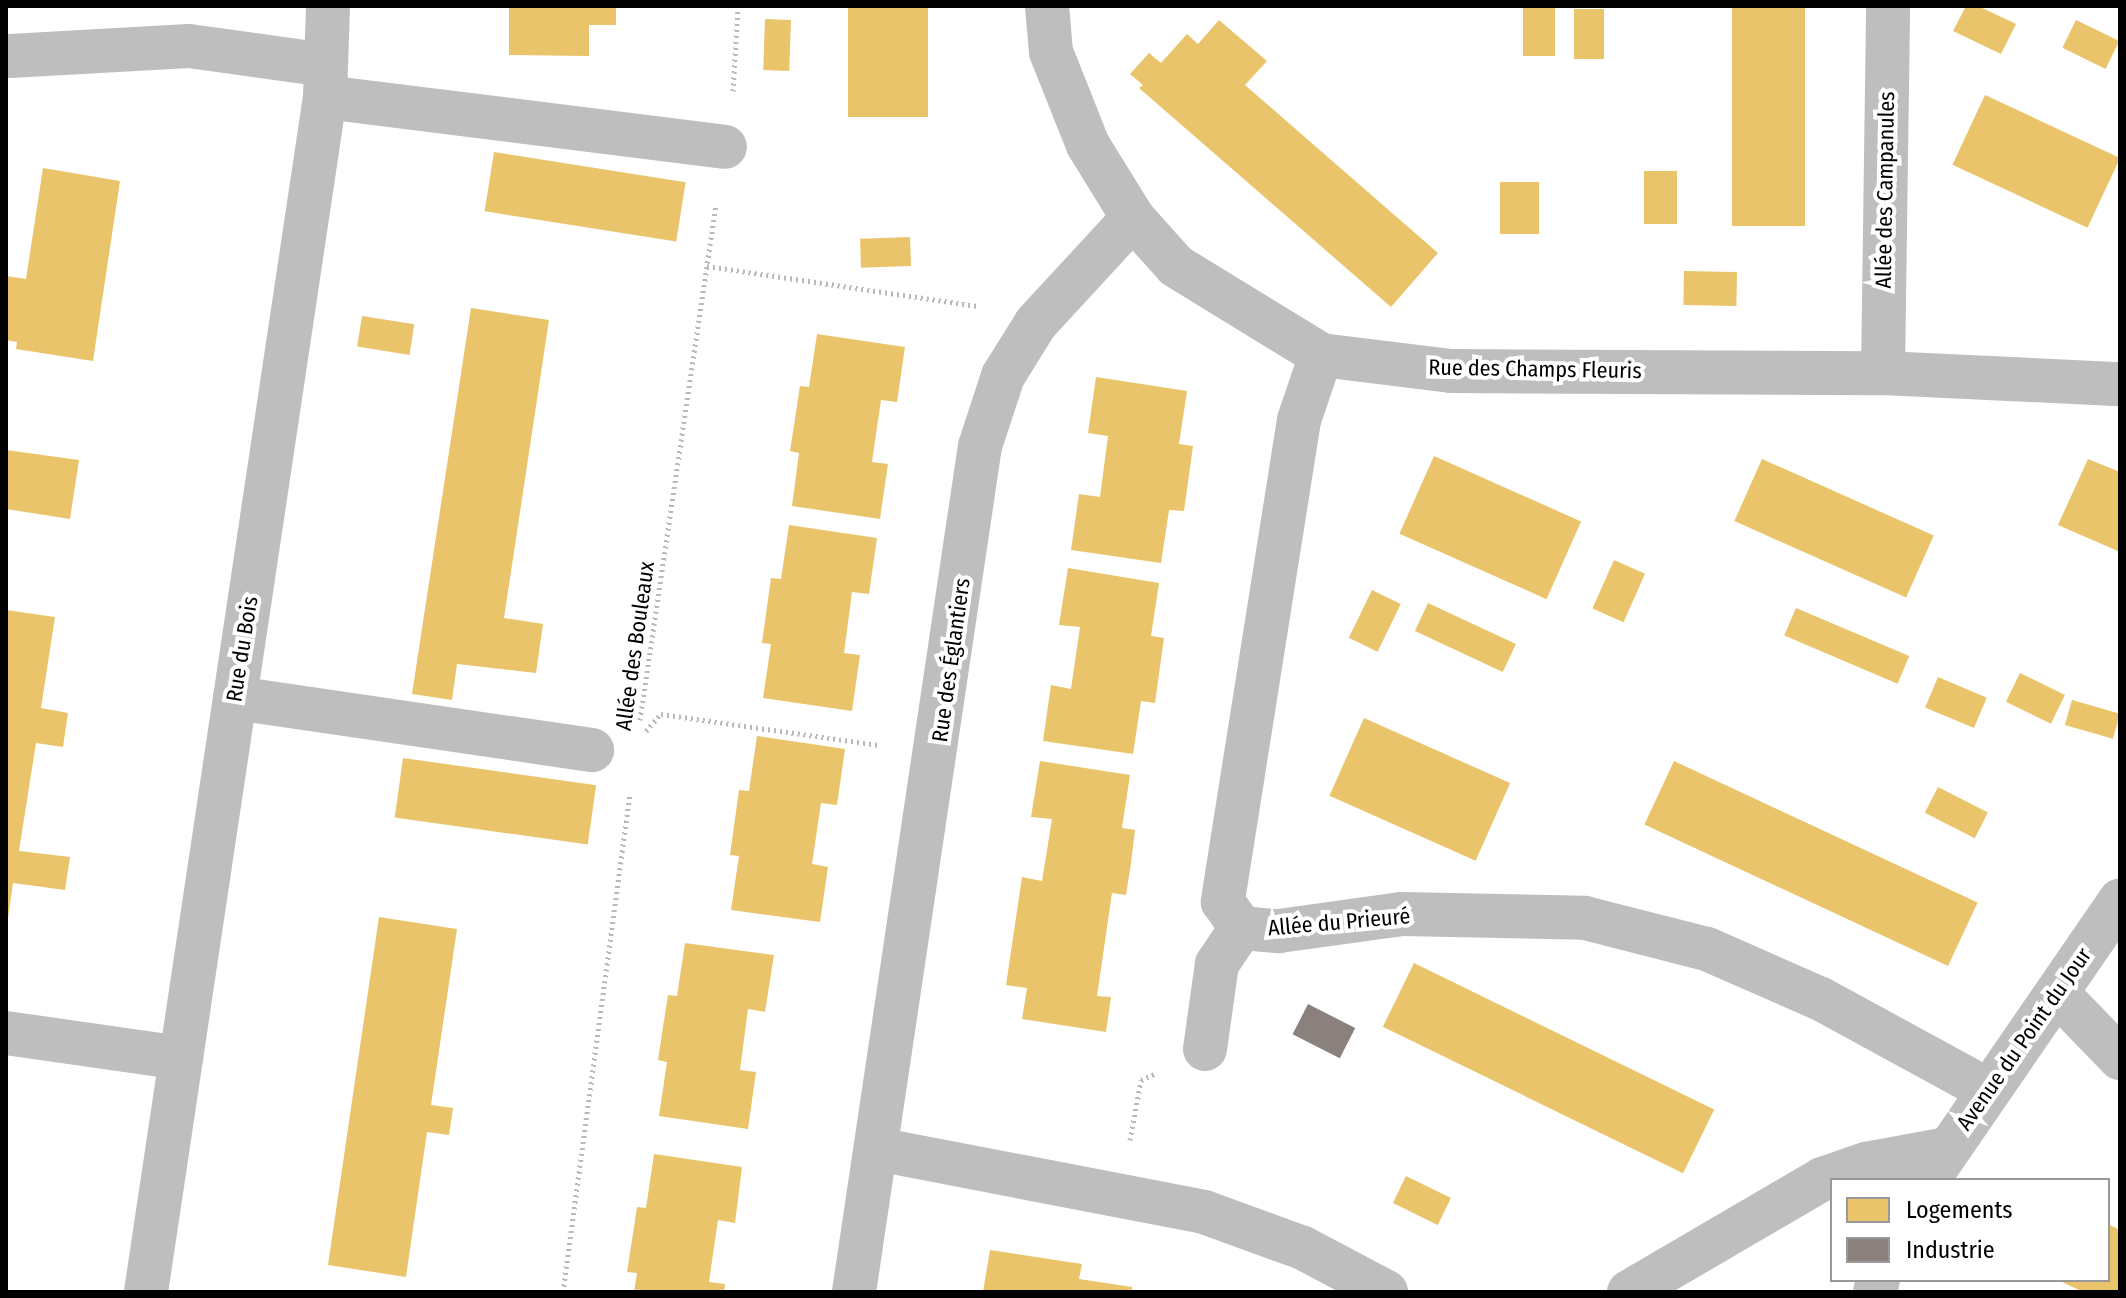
<!DOCTYPE html>
<html>
<head>
<meta charset="utf-8">
<style>
	body { margin:0 }
	#map { position:relative; width:2126px; height:1298px; overflow:hidden; background:#fff; font-family:"Fira Sans Condensed",sans-serif }
	div>[style] { position:absolute }
	[style*='--x'] { left:calc(var(--x)*1px); top:calc(var(--y)*1px); width:calc(var(--w)*1px); rotate:calc(var(--a)*1deg) }
	.homes>* { inset:0; background:#e9c46a; transform-origin:0 0 }
	.industry>* { inset:0; background:#8a817c; transform-origin:0 0 }
	.path>* { height:5px; margin-top:-2.5px; transform-origin:0; background:repeating-linear-gradient(90deg,#b9b9b9 0 2px,transparent 0 6px) }
	.minor>* { height:44px; margin:-22px; padding:0 22px; transform-origin:22px; border-radius:22px; background:#bebebe }
	span { translate:-50% -50%; white-space:nowrap; text-align:center; line-height:1.15; -webkit-text-stroke:8px #fff; paint-order:stroke }
	.street-label { font-size:22px; color:#000 }
	.frame { position:absolute; inset:0; border:8px solid #000; pointer-events:none }
	.legend { position:absolute; left:1830px; top:1178px; width:280px; height:104px; box-sizing:border-box; background:#fff; border:2px solid #999; margin:0; padding:10px 14px; list-style:none; font-size:24px; color:#000 }
	.legend li { display:flex; align-items:center; gap:16px; height:40px }
	.legend b { width:40px; border:2px solid #999 }
</style>
</head>
<body>
<div id="map">
	<div class="homes">
		<i style="clip-path:polygon(509px 6px,616px 6px,616px 25px,589px 25px,589px 56px,509px 55px)"></i>
		<i style="left:848px;top:6px;width:80px;height:111px"></i>
		<i style="left:1523px;top:6px;width:32px;height:50px"></i>
		<i style="left:1732px;top:6px;width:73px;height:220px"></i>
		<i style="clip-path:polygon(1966px 6px,1978px 6px,2016px 24px,2001px 54px,1953px 31px)"></i>
		<i style="left:1574px;top:9px;width:30px;height:50px"></i>
		<i style="left:765px;top:19px;width:26px;height:51px;rotate:2deg"></i>
		<i style="clip-path:polygon(1219px 20px,1267px 61px,1245px 85px,1438px 253px,1391px 307px,1139px 88px,1143px 85px,1130px 74px,1149px 53px,1161px 63px,1187px 34px,1198px 44px)"></i>
		<i style="left:2076px;top:20px;width:48px;height:31px;rotate:26deg"></i>
		<i style="left:1985px;top:95px;width:149px;height:77px;rotate:25deg"></i>
		<i style="left:494px;top:152px;width:194px;height:60px;rotate:9deg"></i>
		<i style="clip-path:polygon(43px 168px,120px 181px,93px 361px,16px 349px,17px 342px,6px 340px,6px 276px,26px 279px)"></i>
		<i style="left:1644px;top:171px;width:33px;height:53px"></i>
		<i style="left:1500px;top:182px;width:39px;height:52px"></i>
		<i style="left:910px;top:237px;width:29px;height:50px;rotate:88deg"></i>
		<i style="left:1684px;top:271px;width:53px;height:34px;rotate:1deg"></i>
		<i style="clip-path:polygon(471px 308px,549px 320px,504px 618px,543px 624px,536px 673px,457px 664px,452px 700px,412px 694px)"></i>
		<i style="left:362px;top:316px;width:53px;height:31px;rotate:9deg"></i>
		<i style="clip-path:polygon(817px 334px,905px 347px,897px 402px,881px 400px,872px 462px,888px 464px,880px 519px,792px 506px,799px 453px,790px 451px,800px 386px,809px 387px)"></i>
		<i style="clip-path:polygon(1096px 377px,1187px 391px,1179px 444px,1193px 446px,1184px 511px,1169px 510px,1161px 563px,1071px 550px,1079px 494px,1100px 497px,1108px 436px,1088px 433px)"></i>
		<i style="clip-path:polygon(6px 450px,79px 460px,70px 519px,6px 509px)"></i>
		<i style="left:1434px;top:456px;width:161px;height:85px;rotate:24deg"></i>
		<i style="left:1762px;top:459px;width:188px;height:68px;rotate:24deg"></i>
		<i style="clip-path:polygon(2088px 459px,2120px 472px,2120px 552px,2058px 525px)"></i>
		<i style="clip-path:polygon(789px 525px,877px 538px,869px 594px,852px 592px,844px 653px,860px 655px,852px 711px,763px 698px,771px 644px,762px 643px,771px 578px,781px 579px)"></i>
		<i style="left:1614px;top:560px;width:34px;height:53px;rotate:24deg"></i>
		<i style="clip-path:polygon(1068px 568px,1159px 583px,1151px 636px,1164px 638px,1155px 703px,1141px 701px,1133px 754px,1043px 741px,1051px 685px,1071px 689px,1080px 627px,1059px 625px)"></i>
		<i style="left:1372px;top:590px;width:32px;height:53px;rotate:26deg"></i>
		<i style="left:1428px;top:603px;width:97px;height:31px;rotate:25deg"></i>
		<i style="left:1796px;top:608px;width:123px;height:30px;rotate:23deg"></i>
		<i style="clip-path:polygon(6px 610px,55px 617px,41px 708px,68px 713px,63px 747px,36px 743px,19px 851px,70px 857px,65px 890px,13px 883px,8px 918px)"></i>
		<i style="left:2020px;top:673px;width:50px;height:32px;rotate:26deg"></i>
		<i style="left:1938px;top:677px;width:53px;height:33px;rotate:23deg"></i>
		<i style="left:2072px;top:700px;width:50px;height:26px;rotate:16deg"></i>
		<i style="left:1364px;top:718px;width:160px;height:85px;rotate:24deg"></i>
		<i style="clip-path:polygon(757px 736px,845px 749px,837px 805px,821px 803px,812px 864px,828px 867px,820px 922px,731px 910px,739px 856px,730px 855px,739px 790px,749px 791px)"></i>
		<i style="left:403px;top:758px;width:195px;height:60px;rotate:8deg"></i>
		<i style="clip-path:polygon(1040px 761px,1130px 775px,1122px 828px,1135px 830px,1131px 863px,1126px 895px,1112px 893px,1097px 996px,1111px 997px,1106px 1032px,1022px 1019px,1027px 988px,1006px 985px,1022px 877px,1042px 881px,1052px 819px,1031px 817px)"></i>
		<i style="left:1674px;top:761px;width:335px;height:70px;rotate:25deg"></i>
		<i style="left:1938px;top:787px;width:56px;height:29px;rotate:27deg"></i>
		<i style="clip-path:polygon(379px 917px,457px 929px,431px 1105px,453px 1108px,449px 1135px,427px 1132px,406px 1277px,328px 1265px)"></i>
		<i style="clip-path:polygon(685px 943px,774px 955px,765px 1012px,748px 1009px,740px 1070px,756px 1072px,748px 1129px,659px 1116px,667px 1062px,658px 1060px,663px 1027px,668px 995px,677px 996px)"></i>
		<i style="left:1414px;top:963px;width:334px;height:71px;rotate:26deg"></i>
		<i style="clip-path:polygon(654px 1154px,742px 1167px,735px 1223px,718px 1220px,709px 1282px,725px 1284px,724px 1292px,634px 1292px,637px 1273px,627px 1272px,632px 1240px,637px 1207px,646px 1208px)"></i>
		<i style="left:1406px;top:1176px;width:50px;height:30px;rotate:26deg"></i>
		<i style="clip-path:polygon(2108px 1224px,2120px 1230px,2120px 1292px,2083px 1292px,2058px 1280px,2108px 1280px)"></i>
		<i style="clip-path:polygon(990px 1250px,1082px 1264px,1079px 1279px,1132px 1287px,1132px 1292px,983px 1292px)"></i>
	</div>
	<div class="industry">
		<i style="left:1308px;top:1004px;width:53px;height:34px;rotate:27deg"></i>
	</div>
	<div class="path">
		<i style="--x:733;--y:91;--w:85;--a:-86.6"></i>
		<i style="--x:707;--y:266;--w:275;--a:8.4"></i>
		<i style="--x:640;--y:720;--w:522;--a:-81.62"></i>
		<i style="--x:646;--y:731;--w:23;--a:-49"></i>
		<i style="--x:661;--y:714;--w:219;--a:8.1"></i>
		<i style="--x:1130;--y:1140;--w:61;--a:-79.6"></i>
		<i style="--x:1141;--y:1080;--w:17;--a:-24"></i>
		<i style="--x:563;--y:1292;--w:503;--a:-82.35"></i>
	</div>
	<div class="minor">
		<i style="--x:1047;--y:6;--w:46;--a:85"></i>
		<i style="--x:1051;--y:52;--w:100;--a:68.3"></i>
		<i style="--x:1088;--y:145;--w:86;--a:58.3"></i>
		<i style="--x:1133;--y:218;--w:64;--a:48.1"></i>
		<i style="--x:1176;--y:266;--w:170;--a:31.5"></i>
		<i style="--x:1321;--y:355;--w:131;--a:7"></i>
		<i style="--x:1451;--y:371;--w:432;--a:0.3"></i>
		<i style="--x:1883;--y:373;--w:237;--a:2.7"></i>
		<i style="--x:10;--y:56;--w:179;--a:-3.2"></i>
		<i style="--x:189;--y:46;--w:138;--a:7.9"></i>
		<i style="--x:325;--y:97;--w:403;--a:7.1"></i>
		<i style="--x:1321;--y:355;--w:69;--a:108.7"></i>
		<i style="--x:1299;--y:420;--w:488;--a:99"></i>
		<i style="--x:1223;--y:902;--w:32;--a:55"></i>
		<i style="--x:1241;--y:928;--w:38;--a:5"></i>
		<i style="--x:1279;--y:931;--w:123;--a:-7.9"></i>
		<i style="--x:1401;--y:914;--w:184;--a:1.2"></i>
		<i style="--x:1585;--y:918;--w:126;--a:14.3"></i>
		<i style="--x:1707;--y:949;--w:124;--a:23.7"></i>
		<i style="--x:1821;--y:999;--w:190;--a:28.6"></i>
		<i style="--x:1883;--y:373;--w:367;--a:-89.2"></i>
		<i style="--x:235;--y:698;--w:361;--a:8.3"></i>
		<i style="--x:2057;--y:993;--w:91;--a:45.9"></i>
		<i style="--x:6;--y:1033;--w:177;--a:8.1"></i>
		<i style="--x:1205;--y:1049;--w:86;--a:-82"></i>
		<i style="--x:1217;--y:964;--w:43;--a:-56.3"></i>
		<i style="--x:877;--y:1149;--w:333;--a:10.9"></i>
		<i style="--x:1204;--y:1212;--w:105;--a:20"></i>
		<i style="--x:1303;--y:1248;--w:94;--a:27.9"></i>
		<i style="--x:1932;--y:1174;--w:332;--a:-55.5"></i>
		<i style="--x:146;--y:1292;--w:1208;--a:-81.48"></i>
		<i style="--x:325;--y:97;--w:91;--a:-88.1"></i>
		<i style="--x:854;--y:1292;--w:855;--a:-81.53"></i>
		<i style="--x:980;--y:446;--w:74;--a:-71.8"></i>
		<i style="--x:1003;--y:376;--w:62;--a:-58.1"></i>
		<i style="--x:1036;--y:323;--w:143;--a:-47.3"></i>
		<i style="--x:1629;--y:1292;--w:224;--a:-30.3"></i>
		<i style="--x:1822;--y:1179;--w:46;--a:-18.8"></i>
		<i style="--x:1866;--y:1164;--w:82;--a:-10.5"></i>
		<i style="--x:1875;--y:1292;--w:12;--a:-76"></i>
	</div>
	<div class="street-label">
		<span style="left:1885px;top:190px;rotate:-89deg">Allée des Campanules</span>
		<span style="left:1535px;top:369px;rotate:1deg">Rue des Champs Fleuris</span>
		<span style="left:635px;top:646px;rotate:-82deg">Allée des Bouleaux</span>
		<span style="left:242px;top:649px;rotate:-81deg">Rue du Bois</span>
		<span style="left:951px;top:660px;rotate:-82deg">Rue des Églantiers</span>
		<span style="left:1339px;top:922px;rotate:-5deg">Allée du Prieuré</span>
		<span style="left:2024px;top:1039px;rotate:-55deg">Avenue du Point du Jour</span>
	</div>
	<div class="frame"></div>
	<ul class="legend">
	<li><b style="height:22px;background:#e9c46a"></b>Logements</li>
	<li><b style="height:22px;background:#8a817c"></b>Industrie</li>
	</ul>
</div>
</body>
</html>
